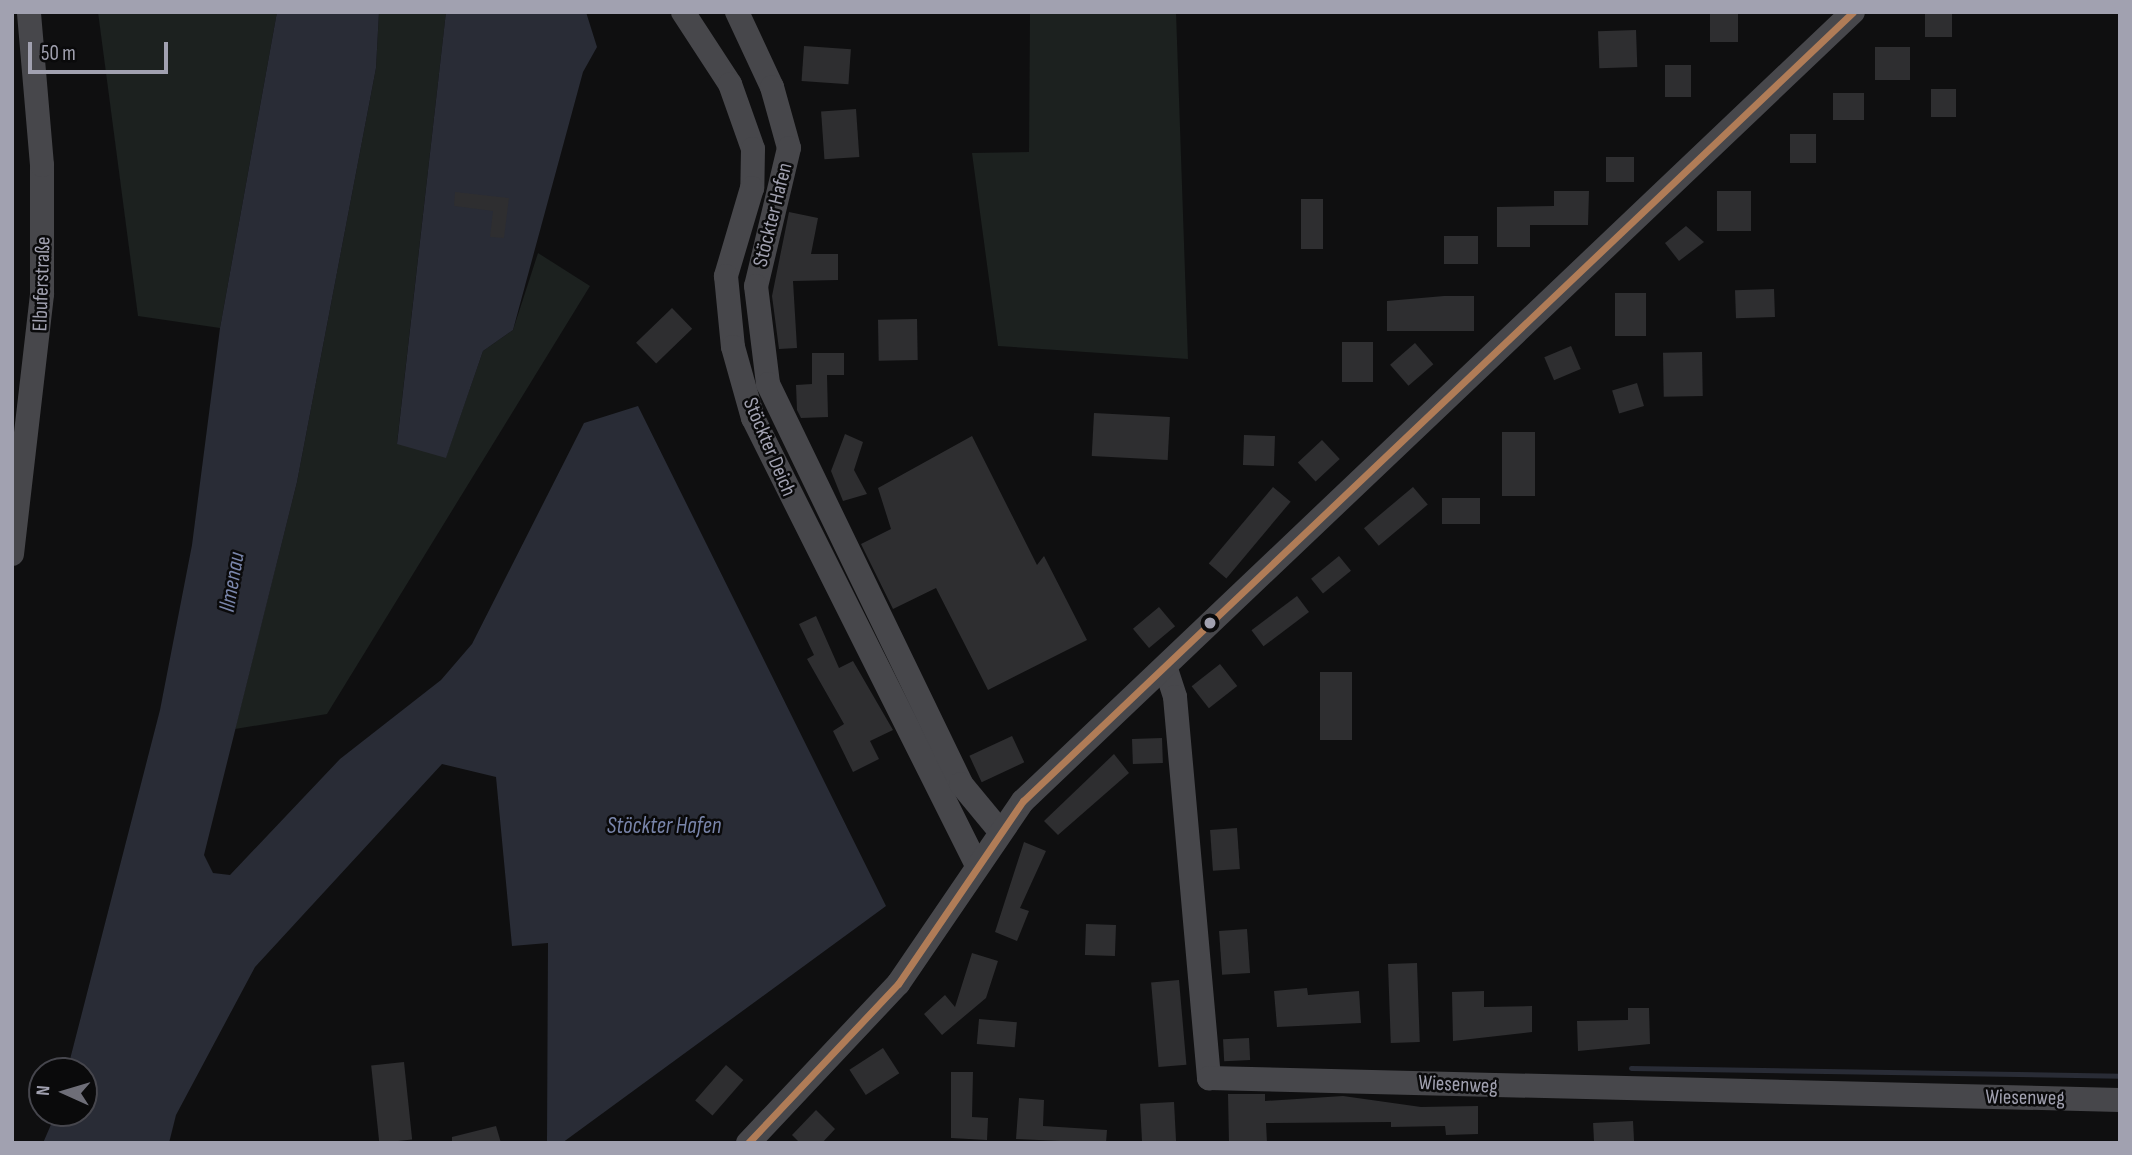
<!DOCTYPE html>
<html>
<head>
<meta charset="utf-8">
<style>
	body { margin:0 }
	#map { position:relative; width:2132px; height:1155px; overflow:hidden; background:#0f0f10; font-family:"Sofia Sans Condensed",sans-serif }
	div>[style] { position:absolute }
	[style*='--x'] { left:calc(var(--x)*1px); top:calc(var(--y)*1px); width:calc(var(--w)*1px); rotate:calc(var(--a)*1deg) }
	.green>* { inset:0; background:#1c211f }
	.water>* { inset:0; background:#292c36 }
	.stream>* { height:5px; margin:-2.5px; padding:0 2.5px; transform-origin:2.5px; border-radius:2.5px; background:#292c36 }
	.building>* { inset:0; background:#2e2e30; transform-origin:0 0 }
	.minor>* { height:24px; margin:-12px; padding:0 12px; transform-origin:12px; border-radius:12px; background:#47474b }
	.bus-1>* { height:7px; margin:-3.5px; padding:0 3.5px; transform-origin:3.5px; border-radius:3.5px; background:#b07c57 }
	.dots>* { width:19px; height:19px; translate:-50% -50%; box-sizing:border-box; border:4px solid #0a0a0b; border-radius:50% }
	span { translate:-50% -50%; white-space:nowrap; text-align:center; line-height:1.15; -webkit-text-stroke:5px #0a0a0b; paint-order:stroke }
	.street-label { font-size:21px; color:#a1a1b0 }
	.water-label { font-size:23px; color:#7985aa; font-style:italic }
	.frame { position:absolute; inset:0; border:14px solid #a1a1b0; pointer-events:none }
	.north { position:absolute; left:28px; top:1057px; width:70px; height:70px; box-sizing:border-box; background:#0a0a0b; border:2px solid #46464d; border-radius:50%; rotate:274deg; font-size:19px; font-weight:700; line-height:28px; text-align:center; color:#a1a1b0 }
	.north::after { content:''; display:block; margin:auto; width:24px; height:32px; background:#6e6e78; clip-path:polygon(50% 0,100% 100%,50% 72%,0 100%) }
	.scale { position:absolute; left:28px; top:42px; width:140px; height:32px; box-sizing:border-box; border:4px solid #a1a1b0; border-top:0; padding-left:9px; font-size:21px; line-height:24px; white-space:nowrap; color:#a1a1b0; -webkit-text-stroke:5px #0a0a0b; paint-order:stroke }
</style>
</head>
<body>
<div id="map">
	<div class="green">
		<i style="clip-path:polygon(98px 12px,277px 12px,220px 328px,138px 316px)"></i>
		<i style="clip-path:polygon(379px 12px,446px 12px,397px 443px,446px 457px,483px 351px,513px 330px,538px 253px,590px 286px,327px 714px,235px 729px,297px 482px,376px 68px)"></i>
		<i style="clip-path:polygon(1030px 12px,1176px 12px,1188px 359px,998px 346px,972px 153px,1029px 152px)"></i>
	</div>
	<div class="water">
		<i style="clip-path:polygon(277px 12px,379px 12px,376px 68px,297px 482px,204px 855px,213px 873px,230px 875px,340px 759px,441px 680px,472px 644px,584px 423px,638px 406px,886px 906px,562px 1143px,547px 1143px,548px 943px,512px 946px,496px 777px,442px 764px,255px 967px,176px 1115px,169px 1143px,43px 1143px,56px 1113px,84px 1113px,84px 1071px,67px 1071px,160px 710px,192px 545px,220px 328px)"></i>
		<i style="clip-path:polygon(446px 12px,586px 12px,597px 47px,583px 72px,513px 330px,483px 351px,446px 458px,397px 444px)"></i>
	</div>
	<div class="stream">
		<i style="--x:1631;--y:1068;--w:489;--a:0.9"></i>
	</div>
	<div class="building">
		<i style="left:1710px;top:12px;width:28px;height:30px"></i>
		<i style="left:1925px;top:12px;width:27px;height:25px"></i>
		<i style="left:1636px;top:30px;width:37px;height:38px;rotate:88deg"></i>
		<i style="left:804px;top:46px;width:47px;height:35px;rotate:4deg"></i>
		<i style="left:1875px;top:47px;width:35px;height:33px"></i>
		<i style="left:1665px;top:65px;width:26px;height:32px"></i>
		<i style="left:1931px;top:89px;width:25px;height:28px"></i>
		<i style="left:1864px;top:93px;width:27px;height:31px;rotate:90deg"></i>
		<i style="left:856px;top:109px;width:48px;height:35px;rotate:86deg"></i>
		<i style="left:1790px;top:134px;width:26px;height:29px"></i>
		<i style="left:1606px;top:157px;width:28px;height:25px"></i>
		<i style="clip-path:polygon(1554px 191px,1589px 191px,1588px 225px,1530px 225px,1530px 247px,1497px 247px,1497px 207px,1554px 206px)"></i>
		<i style="left:1717px;top:191px;width:34px;height:40px"></i>
		<i style="clip-path:polygon(455px 192px,509px 198px,504px 238px,490px 237px,493px 211px,454px 206px)"></i>
		<i style="left:1301px;top:199px;width:22px;height:50px"></i>
		<i style="clip-path:polygon(789px 212px,818px 218px,811px 254px,838px 254px,838px 280px,793px 281px,797px 348px,779px 349px,772px 296px)"></i>
		<i style="clip-path:polygon(1686px 226px,1704px 242px,1679px 261px,1665px 243px)"></i>
		<i style="left:1444px;top:236px;width:34px;height:28px"></i>
		<i style="left:1774px;top:289px;width:28px;height:39px;rotate:88deg"></i>
		<i style="left:1615px;top:293px;width:31px;height:43px"></i>
		<i style="clip-path:polygon(1444px 296px,1474px 296px,1474px 331px,1387px 331px,1387px 301px)"></i>
		<i style="left:672px;top:308px;width:29px;height:50px;rotate:46deg"></i>
		<i style="left:917px;top:319px;width:41px;height:39px;rotate:89deg"></i>
		<i style="left:1342px;top:342px;width:31px;height:40px"></i>
		<i style="left:1415px;top:343px;width:28px;height:33px;rotate:49deg"></i>
		<i style="left:1571px;top:346px;width:25px;height:29px;rotate:67deg"></i>
		<i style="left:1702px;top:352px;width:44px;height:39px;rotate:89deg"></i>
		<i style="clip-path:polygon(812px 353px,844px 353px,844px 375px,827px 375px,828px 417px,801px 418px,797px 410px,796px 385px,812px 384px)"></i>
		<i style="left:1637px;top:383px;width:24px;height:26px;rotate:73deg"></i>
		<i style="left:1094px;top:413px;width:76px;height:43px;rotate:3deg"></i>
		<i style="left:1502px;top:432px;width:33px;height:64px"></i>
		<i style="clip-path:polygon(845px 434px,863px 442px,854px 470px,867px 494px,843px 501px,831px 471px)"></i>
		<i style="left:1244px;top:435px;width:31px;height:30px;rotate:2deg"></i>
		<i style="clip-path:polygon(972px 436px,1037px 565px,1044px 556px,1087px 640px,988px 690px,936px 588px,893px 609px,861px 544px,891px 529px,878px 488px)"></i>
		<i style="left:1322px;top:440px;width:26px;height:33px;rotate:47deg"></i>
		<i style="left:1273px;top:487px;width:23px;height:100px;rotate:40deg"></i>
		<i style="left:1413px;top:487px;width:23px;height:64px;rotate:50deg"></i>
		<i style="left:1480px;top:498px;width:26px;height:38px;rotate:90deg"></i>
		<i style="left:1339px;top:556px;width:19px;height:36px;rotate:51deg"></i>
		<i style="left:1297px;top:596px;width:20px;height:57px;rotate:53deg"></i>
		<i style="left:1159px;top:607px;width:25px;height:34px;rotate:50deg"></i>
		<i style="clip-path:polygon(816px 616px,839px 668px,853px 661px,893px 730px,870px 741px,879px 759px,853px 772px,833px 731px,844px 724px,807px 659px,814px 655px,799px 624px)"></i>
		<i style="left:1220px;top:664px;width:28px;height:36px;rotate:52deg"></i>
		<i style="left:1320px;top:672px;width:32px;height:68px"></i>
		<i style="left:1012px;top:736px;width:29px;height:47px;rotate:65deg"></i>
		<i style="left:1162px;top:738px;width:25px;height:30px;rotate:88deg"></i>
		<i style="clip-path:polygon(1114px 754px,1129px 773px,1058px 835px,1044px 821px)"></i>
		<i style="left:1237px;top:828px;width:41px;height:27px;rotate:86deg"></i>
		<i style="clip-path:polygon(1024px 842px,1046px 851px,1020px 908px,1029px 911px,1017px 941px,995px 932px)"></i>
		<i style="left:1086px;top:924px;width:30px;height:31px;rotate:2deg"></i>
		<i style="left:1247px;top:929px;width:44px;height:28px;rotate:86deg"></i>
		<i style="clip-path:polygon(972px 953px,998px 961px,986px 998px,942px 1035px,924px 1014px,945px 995px,955px 1007px)"></i>
		<i style="left:1417px;top:963px;width:79px;height:29px;rotate:88deg"></i>
		<i style="left:1179px;top:980px;width:85px;height:28px;rotate:85deg"></i>
		<i style="clip-path:polygon(1307px 988px,1308px 995px,1359px 991px,1361px 1023px,1277px 1027px,1274px 991px)"></i>
		<i style="clip-path:polygon(1484px 991px,1484px 1007px,1532px 1006px,1532px 1032px,1453px 1041px,1452px 992px)"></i>
		<i style="clip-path:polygon(1628px 1008px,1649px 1008px,1650px 1044px,1578px 1051px,1577px 1021px,1628px 1020px)"></i>
		<i style="left:979px;top:1019px;width:38px;height:25px;rotate:5deg"></i>
		<i style="left:1249px;top:1038px;width:22px;height:26px;rotate:87deg"></i>
		<i style="left:883px;top:1048px;width:30px;height:40px;rotate:57deg"></i>
		<i style="left:404px;top:1062px;width:78px;height:33px;rotate:84deg"></i>
		<i style="left:726px;top:1065px;width:23px;height:47px;rotate:41deg"></i>
		<i style="clip-path:polygon(951px 1072px,973px 1072px,972px 1117px,988px 1118px,987px 1140px,951px 1138px)"></i>
		<i style="clip-path:polygon(1228px 1094px,1265px 1094px,1265px 1101px,1343px 1096px,1421px 1107px,1478px 1106px,1478px 1134px,1446px 1135px,1445px 1126px,1391px 1127px,1391px 1122px,1266px 1123px,1267px 1143px,1229px 1143px)"></i>
		<i style="clip-path:polygon(1019px 1098px,1044px 1100px,1043px 1126px,1107px 1130px,1106px 1143px,1016px 1139px)"></i>
		<i style="left:1174px;top:1102px;width:41px;height:34px;rotate:87deg"></i>
		<i style="clip-path:polygon(816px 1110px,835px 1129px,822px 1143px,800px 1143px,792px 1135px)"></i>
		<i style="left:1633px;top:1121px;width:22px;height:40px;rotate:87deg"></i>
		<i style="clip-path:polygon(496px 1126px,501px 1143px,452px 1143px,452px 1137px)"></i>
	</div>
	<div class="minor">
		<i style="--x:683;--y:12;--w:86;--a:56.9"></i>
		<i style="--x:730;--y:84;--w:69;--a:70.5"></i>
		<i style="--x:753;--y:149;--w:39;--a:91"></i>
		<i style="--x:752;--y:188;--w:92;--a:106.5"></i>
		<i style="--x:726;--y:276;--w:71;--a:84.4"></i>
		<i style="--x:733;--y:347;--w:74;--a:74.3"></i>
		<i style="--x:753;--y:418;--w:498;--a:63.4"></i>
		<i style="--x:737;--y:12;--w:83;--a:65"></i>
		<i style="--x:772;--y:87;--w:63;--a:74.4"></i>
		<i style="--x:789;--y:148;--w:142;--a:103.4"></i>
		<i style="--x:756;--y:286;--w:99;--a:83"></i>
		<i style="--x:768;--y:384;--w:444;--a:64.2"></i>
		<i style="--x:961;--y:784;--w:60;--a:50.4"></i>
		<i style="--x:12;--y:554;--w:262;--a:-83.4"></i>
		<i style="--x:42;--y:294;--w:129;--a:-90"></i>
		<i style="--x:42;--y:165;--w:154;--a:-94.9"></i>
		<i style="--x:1166;--y:669;--w:29;--a:72"></i>
		<i style="--x:1175;--y:697;--w:383;--a:84.9"></i>
		<i style="--x:1209;--y:1078;--w:911;--a:1.38"></i>
		<i style="--x:748;--y:1143;--w:219;--a:-46.7"></i>
		<i style="--x:898;--y:984;--w:222;--a:-55.7"></i>
		<i style="--x:1023;--y:801;--w:1145;--a:-43.55"></i>
	</div>
	<div class="bus-1">
		<i style="--x:748;--y:1143;--w:219;--a:-46.7"></i>
		<i style="--x:898;--y:984;--w:222;--a:-55.7"></i>
		<i style="--x:1023;--y:801;--w:1145;--a:-43.55"></i>
	</div>
	<div class="dots">
		<i style="left:1210px;top:623px;background:#a1a1b0"></i>
	</div>
	<div class="street-label">
		<span style="left:773px;top:215px;rotate:-76deg">Stöckter Hafen</span>
		<span style="left:42px;top:284px;rotate:-88deg">Elbuferstraße</span>
		<span style="left:769px;top:447px;rotate:67deg">Stöckter Deich</span>
		<span style="left:1458px;top:1085px;rotate:3deg">Wiesenweg</span>
		<span style="left:2025px;top:1098px;rotate:1deg">Wiesenweg</span>
	</div>
	<div class="water-label">
		<span style="left:232px;top:582px;rotate:-80deg">Ilmenau</span>
		<span style="left:664px;top:826px">Stöckter Hafen</span>
	</div>
	<div class="frame"></div>
	<div class="north">N</div>
	<div class="scale">50 m</div>
</div>
</body>
</html>
